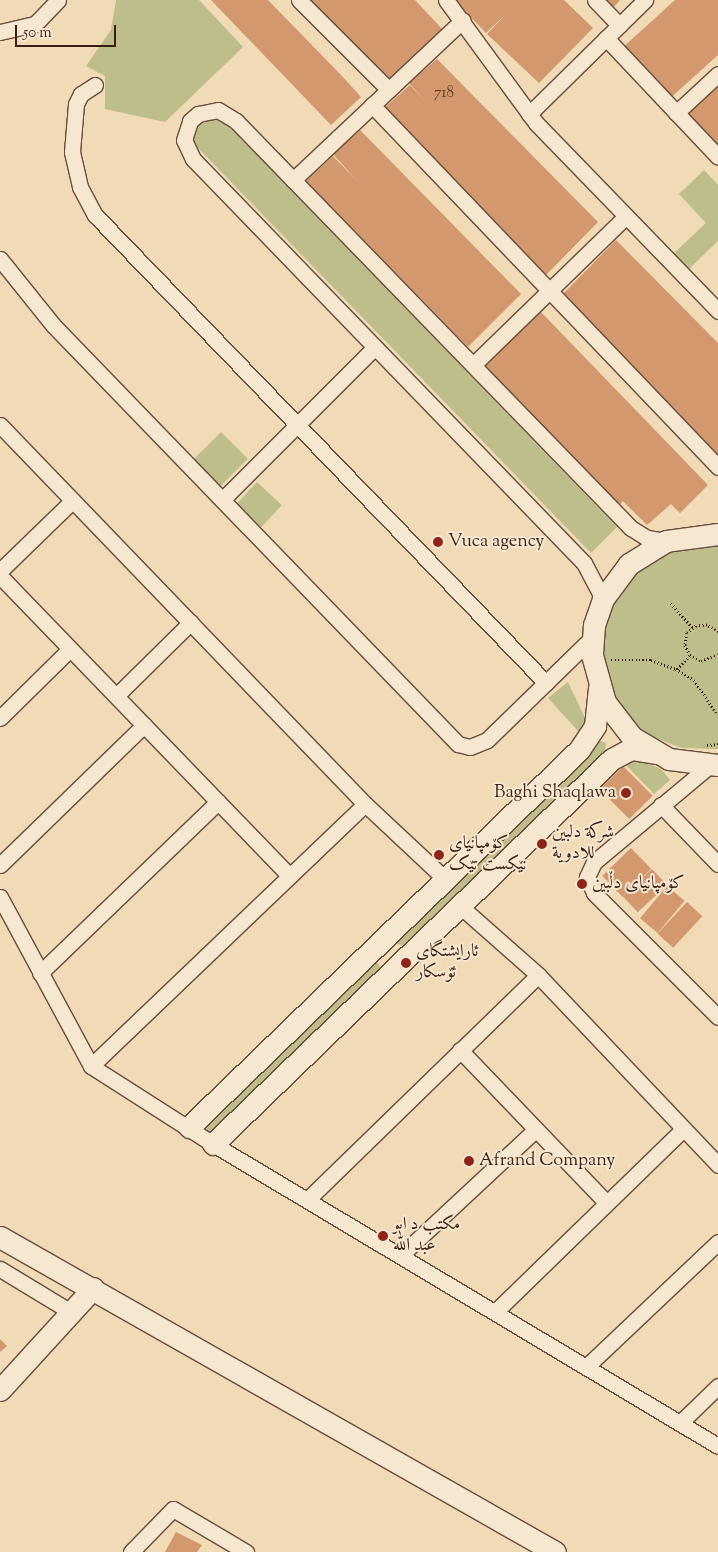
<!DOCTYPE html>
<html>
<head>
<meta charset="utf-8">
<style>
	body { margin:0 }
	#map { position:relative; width:718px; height:1552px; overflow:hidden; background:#f1dab6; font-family:"Sorts Mill Goudy",Amiri,serif }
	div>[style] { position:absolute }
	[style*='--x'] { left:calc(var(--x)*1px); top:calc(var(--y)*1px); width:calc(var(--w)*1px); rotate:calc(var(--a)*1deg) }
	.green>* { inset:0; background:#bebe8b; transform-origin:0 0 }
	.building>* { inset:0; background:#d3986e; transform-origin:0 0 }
	.path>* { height:2.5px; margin-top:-1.25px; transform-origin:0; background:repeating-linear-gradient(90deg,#391e14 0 1px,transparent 0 3.5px) }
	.roads { filter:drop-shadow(1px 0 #674d3c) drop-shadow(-1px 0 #674d3c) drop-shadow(0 1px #674d3c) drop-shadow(0 -1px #674d3c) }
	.street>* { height:15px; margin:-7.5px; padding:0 7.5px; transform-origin:7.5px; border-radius:7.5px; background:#f6e7d0 }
	.secondary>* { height:21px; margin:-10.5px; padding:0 10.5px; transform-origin:10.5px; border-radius:10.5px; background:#f6e7d0 }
	.dots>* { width:14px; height:14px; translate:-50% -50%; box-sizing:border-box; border:2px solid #f6e7d0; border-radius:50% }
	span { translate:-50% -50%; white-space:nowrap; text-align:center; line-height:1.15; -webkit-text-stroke:4px #f6e7d0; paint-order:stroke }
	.number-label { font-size:15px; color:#603c2a }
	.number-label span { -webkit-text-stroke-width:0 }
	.poi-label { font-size:18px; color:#391e14 }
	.left { translate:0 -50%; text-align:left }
	.right { translate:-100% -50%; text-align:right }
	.scale { position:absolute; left:15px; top:25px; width:101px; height:22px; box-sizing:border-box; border:2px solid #391e14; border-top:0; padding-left:6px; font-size:15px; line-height:18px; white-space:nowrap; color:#391e14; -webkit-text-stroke:4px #f6e7d0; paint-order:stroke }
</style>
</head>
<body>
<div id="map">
	<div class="green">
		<i style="clip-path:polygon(116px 0,199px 0,243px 47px,165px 122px,105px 109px,105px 76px,86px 66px,111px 30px)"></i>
		<i style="clip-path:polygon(220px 117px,617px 527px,591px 553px,196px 146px,191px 137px,199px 119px)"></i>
		<i style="clip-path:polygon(704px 170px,718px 185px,718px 241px,689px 269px,674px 253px,706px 223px,679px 194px)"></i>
		<i style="left:221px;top:432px;width:38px;height:40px;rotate:45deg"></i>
		<i style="left:257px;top:482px;width:34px;height:33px;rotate:43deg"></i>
		<i style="clip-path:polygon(718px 538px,718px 749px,682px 748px,650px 736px,623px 714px,604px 684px,600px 615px,638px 558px)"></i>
		<i style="clip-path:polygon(568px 682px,586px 720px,578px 731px,548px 698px)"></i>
		<i style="clip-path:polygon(598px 740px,606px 743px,605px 752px,404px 946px,394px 943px)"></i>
		<i style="clip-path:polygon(635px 758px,661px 769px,670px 780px,654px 794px,626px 765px)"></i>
		<i style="clip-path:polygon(376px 960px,382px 970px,212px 1132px,207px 1131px,206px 1125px)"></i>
	</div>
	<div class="building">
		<i style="clip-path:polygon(211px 0,268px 0,342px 76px,315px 102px,342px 76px,361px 97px,331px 125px)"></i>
		<i style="clip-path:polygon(301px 0,415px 0,443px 30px,385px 86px)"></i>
		<i style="clip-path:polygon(454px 0,564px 0,593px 28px,539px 83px,487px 34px,506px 14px,486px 33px)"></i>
		<i style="clip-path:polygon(602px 0,620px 0,612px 9px)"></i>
		<i style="clip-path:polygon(675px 0,718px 0,718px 55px,667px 101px,620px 50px)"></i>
		<i style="clip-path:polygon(437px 59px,598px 222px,545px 276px,383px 109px,410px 85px,427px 103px,409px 83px)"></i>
		<i style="clip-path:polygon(718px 83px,718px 144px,712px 150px,682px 116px)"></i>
		<i style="clip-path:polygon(360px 130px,521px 294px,468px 347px,306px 181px,333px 156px,358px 182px,333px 154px)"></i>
		<i style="clip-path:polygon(616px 240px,718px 343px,718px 455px,562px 295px)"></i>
		<i style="clip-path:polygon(539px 310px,708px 485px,680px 513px,671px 504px,647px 525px,623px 501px,618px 507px,481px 367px)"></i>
		<i style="left:623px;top:766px;width:42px;height:33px;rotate:45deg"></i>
		<i style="left:631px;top:848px;width:29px;height:40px;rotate:46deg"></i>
		<i style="left:652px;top:869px;width:22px;height:40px;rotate:47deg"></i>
		<i style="left:667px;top:886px;width:23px;height:42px;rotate:40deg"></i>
		<i style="left:687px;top:902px;width:21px;height:43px;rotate:43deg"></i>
		<i style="clip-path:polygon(0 1339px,7px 1346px,0 1352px)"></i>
		<i style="clip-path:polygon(176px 1532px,202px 1545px,197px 1552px,165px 1552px)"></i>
	</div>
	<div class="path">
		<i style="--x:671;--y:603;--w:33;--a:49"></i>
		<i style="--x:718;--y:632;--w:13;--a:-148"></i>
		<i style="--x:707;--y:625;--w:11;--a:175"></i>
		<i style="--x:696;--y:626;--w:11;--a:142"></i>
		<i style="--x:687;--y:633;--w:12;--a:99"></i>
		<i style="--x:685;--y:645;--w:11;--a:63"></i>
		<i style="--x:690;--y:655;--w:13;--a:29"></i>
		<i style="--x:701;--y:661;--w:18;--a:-22"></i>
		<i style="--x:611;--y:660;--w:40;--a:0"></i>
		<i style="--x:651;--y:660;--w:27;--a:20"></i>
		<i style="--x:676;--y:669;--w:21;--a:31"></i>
		<i style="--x:694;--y:680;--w:42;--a:55.6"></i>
		<i style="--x:677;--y:669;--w:19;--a:-47"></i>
		<i style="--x:707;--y:745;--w:11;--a:-5"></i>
	</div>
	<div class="roads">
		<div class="street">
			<i style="--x:299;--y:0;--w:127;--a:45"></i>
			<i style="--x:446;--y:0;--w:152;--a:53.8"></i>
			<i style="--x:536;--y:123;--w:262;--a:45.9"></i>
			<i style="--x:595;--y:0;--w:35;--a:46"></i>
			<i style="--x:0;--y:32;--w:36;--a:-13"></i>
			<i style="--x:35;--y:24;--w:33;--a:-46"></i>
			<i style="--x:606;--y:38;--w:163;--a:46.7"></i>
			<i style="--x:95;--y:85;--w:17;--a:147"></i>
			<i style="--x:81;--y:94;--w:11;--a:117"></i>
			<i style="--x:76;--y:104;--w:48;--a:94.8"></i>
			<i style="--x:72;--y:152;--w:36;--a:77"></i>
			<i style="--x:80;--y:187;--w:32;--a:62"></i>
			<i style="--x:95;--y:215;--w:650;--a:46.06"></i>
			<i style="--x:372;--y:105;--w:501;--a:46.29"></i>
			<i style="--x:676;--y:113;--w:57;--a:-42.9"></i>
			<i style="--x:529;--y:114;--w:163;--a:-44.5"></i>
			<i style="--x:293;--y:180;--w:233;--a:-43.3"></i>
			<i style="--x:0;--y:259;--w:85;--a:51.2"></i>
			<i style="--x:53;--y:325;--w:583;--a:45.97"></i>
			<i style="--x:458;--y:744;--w:12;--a:14"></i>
			<i style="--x:470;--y:747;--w:18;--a:-22"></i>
			<i style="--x:487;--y:740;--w:146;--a:-44.2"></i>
			<i style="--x:473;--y:365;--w:212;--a:-44.2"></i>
			<i style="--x:0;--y:425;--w:526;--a:46.08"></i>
			<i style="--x:365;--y:804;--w:107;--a:43.1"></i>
			<i style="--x:222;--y:500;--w:216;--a:-45"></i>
			<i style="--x:0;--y:571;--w:100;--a:-44.2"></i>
			<i style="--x:0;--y:576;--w:417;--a:46"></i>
			<i style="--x:603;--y:599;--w:41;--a:-117.8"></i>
			<i style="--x:584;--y:563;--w:562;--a:-134.06"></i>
			<i style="--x:193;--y:159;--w:21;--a:-115"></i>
			<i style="--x:184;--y:140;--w:20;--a:-72"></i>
			<i style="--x:190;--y:121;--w:11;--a:-41"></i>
			<i style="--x:198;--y:114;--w:20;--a:-11"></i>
			<i style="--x:218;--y:110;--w:21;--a:31"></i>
			<i style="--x:236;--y:121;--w:567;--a:45.86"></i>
			<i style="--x:631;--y:528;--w:19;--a:32"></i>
			<i style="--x:647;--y:538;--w:19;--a:9"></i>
			<i style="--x:116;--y:696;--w:105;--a:-44.6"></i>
			<i style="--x:0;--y:718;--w:98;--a:-44.6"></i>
			<i style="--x:709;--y:766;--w:150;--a:140.1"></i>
			<i style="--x:594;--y:862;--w:17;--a:115"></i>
			<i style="--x:587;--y:877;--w:17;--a:66"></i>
			<i style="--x:594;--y:893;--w:175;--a:45"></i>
			<i style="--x:661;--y:805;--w:82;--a:46"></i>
			<i style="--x:0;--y:865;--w:201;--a:-44.2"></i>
			<i style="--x:0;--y:897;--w:192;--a:61.7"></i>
			<i style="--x:91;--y:1066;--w:145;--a:32.6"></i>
			<i style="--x:213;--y:1144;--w:588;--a:30.88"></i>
			<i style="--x:459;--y:905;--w:106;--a:41.5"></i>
			<i style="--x:538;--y:975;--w:262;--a:46.5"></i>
			<i style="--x:40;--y:973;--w:247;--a:-43.9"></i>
			<i style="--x:460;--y:1050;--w:211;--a:46.2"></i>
			<i style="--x:91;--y:1066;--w:379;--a:-43.7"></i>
			<i style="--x:308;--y:1199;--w:321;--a:-44.2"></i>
			<i style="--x:401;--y:1255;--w:183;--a:-43"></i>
			<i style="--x:0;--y:1269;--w:83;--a:31.2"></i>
			<i style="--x:495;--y:1312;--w:261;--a:-44.2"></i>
			<i style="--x:587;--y:1366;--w:180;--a:-43.4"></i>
			<i style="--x:680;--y:1423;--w:53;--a:-44.2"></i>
			<i style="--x:131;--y:1552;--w:60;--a:-45.7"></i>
			<i style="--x:173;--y:1509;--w:85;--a:30.5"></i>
		</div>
		<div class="secondary">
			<i style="--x:718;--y:534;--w:52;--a:172.3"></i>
			<i style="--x:666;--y:541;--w:44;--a:148.1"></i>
			<i style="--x:629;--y:564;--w:44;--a:126.6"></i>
			<i style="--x:603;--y:599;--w:28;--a:109"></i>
			<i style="--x:594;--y:625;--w:30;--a:94"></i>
			<i style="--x:592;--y:655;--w:49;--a:74.5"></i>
			<i style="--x:605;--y:702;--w:44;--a:52.4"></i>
			<i style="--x:632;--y:737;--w:43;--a:30.7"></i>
			<i style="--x:669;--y:759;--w:49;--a:7"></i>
			<i style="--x:189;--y:1127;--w:542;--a:-44.03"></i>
			<i style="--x:579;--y:750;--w:29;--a:-56"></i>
			<i style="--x:595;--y:726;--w:38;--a:-84"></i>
			<i style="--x:213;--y:1144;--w:554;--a:-43.98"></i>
			<i style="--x:612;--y:759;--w:21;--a:-28"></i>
			<i style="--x:631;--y:749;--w:25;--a:9"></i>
			<i style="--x:0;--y:1237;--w:638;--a:29.58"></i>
			<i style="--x:0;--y:1390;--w:138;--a:-47.6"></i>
		</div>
	</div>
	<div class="dots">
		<i style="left:438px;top:542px;background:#8f2418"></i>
		<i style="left:626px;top:793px;background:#8f2418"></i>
		<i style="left:542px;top:844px;background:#8f2418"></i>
		<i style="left:439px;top:855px;background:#8f2418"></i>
		<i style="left:582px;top:884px;background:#8f2418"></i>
		<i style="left:406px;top:963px;background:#8f2418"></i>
		<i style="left:469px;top:1161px;background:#8f2418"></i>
		<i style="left:383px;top:1236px;background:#8f2418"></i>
	</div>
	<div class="number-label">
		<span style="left:444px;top:94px">718</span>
	</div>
	<div class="poi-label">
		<span class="left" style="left:448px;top:542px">Vuca agency</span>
		<span class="right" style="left:616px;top:793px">Baghi Shaqlawa</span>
		<span class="left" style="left:552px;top:844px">شركة دلبين<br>للادوية</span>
		<span class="left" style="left:449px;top:855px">کۆمپانیای<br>نێکست تێک</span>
		<span class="left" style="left:592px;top:884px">کۆمپانیای دڵبین</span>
		<span class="left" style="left:416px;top:963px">ئارایشتگای<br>ئۆسکار</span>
		<span class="left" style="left:479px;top:1161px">Afrand Company</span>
		<span class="left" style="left:393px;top:1236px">مكتب د ابو<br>عبد الله</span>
	</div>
	<div class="scale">50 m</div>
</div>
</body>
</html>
